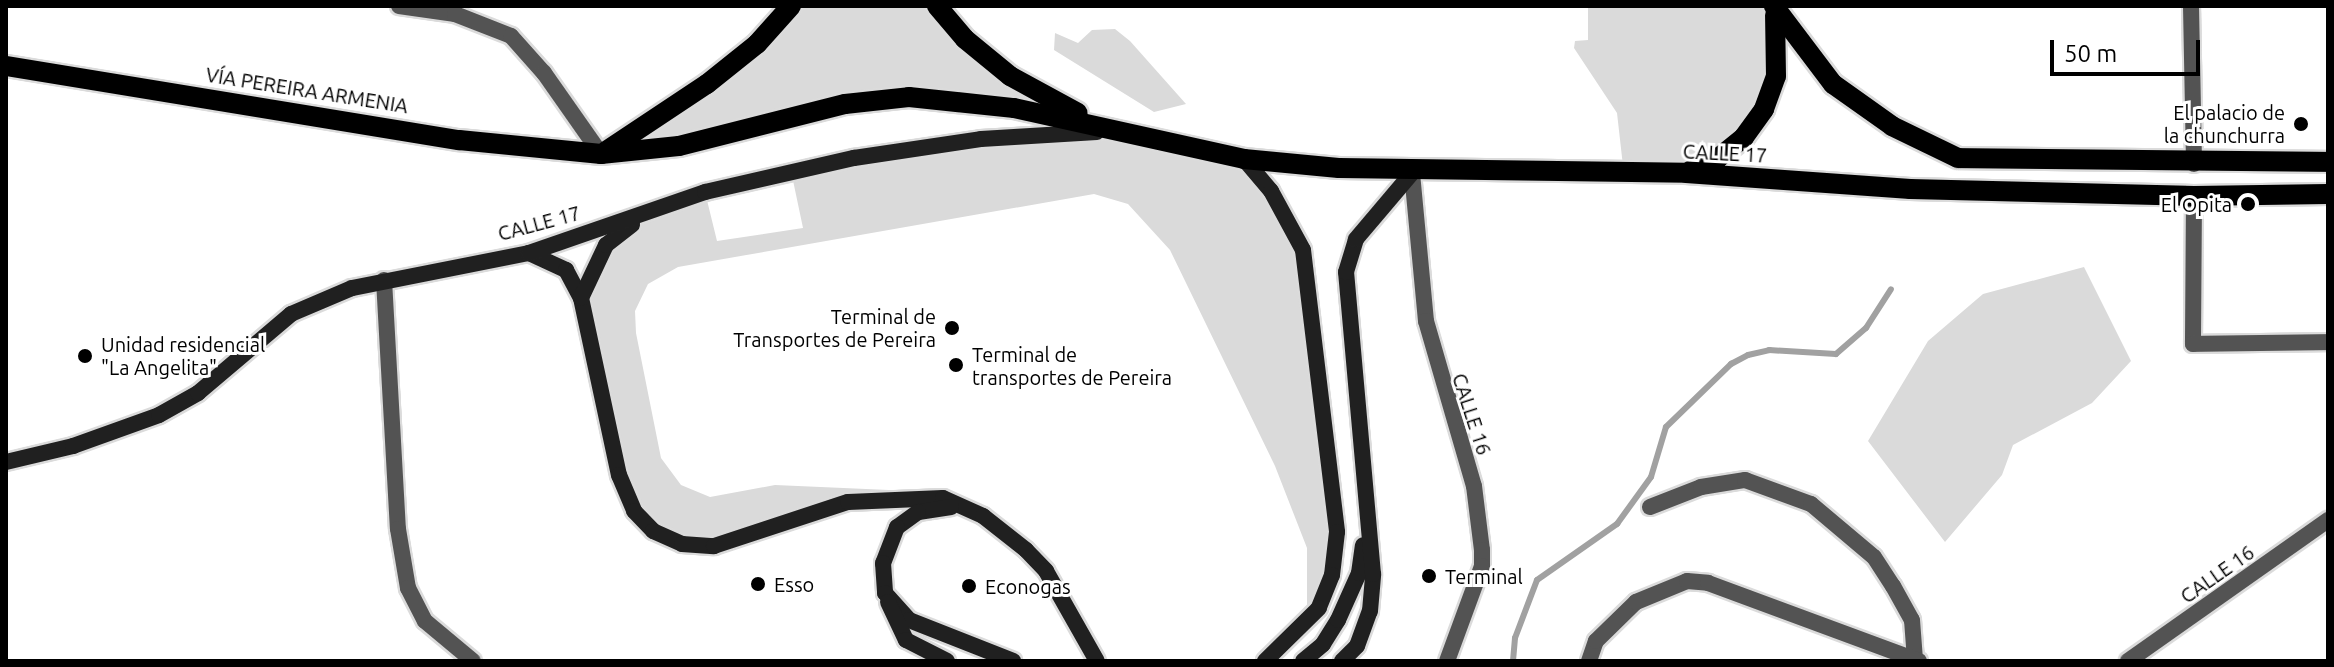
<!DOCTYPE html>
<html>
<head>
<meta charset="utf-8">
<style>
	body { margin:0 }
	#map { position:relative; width:2334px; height:667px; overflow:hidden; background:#fff; font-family:Ubuntu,sans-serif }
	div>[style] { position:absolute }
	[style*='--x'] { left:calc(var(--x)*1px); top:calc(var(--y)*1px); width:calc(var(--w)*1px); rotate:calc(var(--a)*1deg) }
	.green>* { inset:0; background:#dadada }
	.stream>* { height:6px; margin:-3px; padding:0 3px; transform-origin:3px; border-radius:3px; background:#a1a1a1 }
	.roads { filter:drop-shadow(2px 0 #dbdbdb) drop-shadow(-2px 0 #dbdbdb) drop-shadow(0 2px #dbdbdb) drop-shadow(0 -2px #dbdbdb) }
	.street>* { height:16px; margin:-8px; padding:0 8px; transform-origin:8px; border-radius:8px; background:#535353 }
	.secondary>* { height:16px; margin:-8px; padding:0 8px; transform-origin:8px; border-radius:8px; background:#202020 }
	.primary>* { height:20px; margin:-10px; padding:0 10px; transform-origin:10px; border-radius:10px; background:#000 }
	.dots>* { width:22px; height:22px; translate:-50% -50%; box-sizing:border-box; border:4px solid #fff; border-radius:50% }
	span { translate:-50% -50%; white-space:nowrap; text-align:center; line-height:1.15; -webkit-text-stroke:6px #fff; paint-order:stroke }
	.street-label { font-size:20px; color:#000 }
	.poi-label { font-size:20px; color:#000 }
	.right { translate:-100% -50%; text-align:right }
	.left { translate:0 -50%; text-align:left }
	.frame { position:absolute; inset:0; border:8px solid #000; pointer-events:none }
	.scale { position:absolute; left:2050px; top:40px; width:150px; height:36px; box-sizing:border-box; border:4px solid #000; border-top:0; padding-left:10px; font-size:24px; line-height:28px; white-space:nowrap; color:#000; -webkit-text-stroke:6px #fff; paint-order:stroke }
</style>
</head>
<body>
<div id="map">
	<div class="green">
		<i style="clip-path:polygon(791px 6px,937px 6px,1063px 106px,1123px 131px,1244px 159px,1293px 225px,1318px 344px,1332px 575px,1307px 612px,1307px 548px,1275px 466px,1170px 250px,1128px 204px,1094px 194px,678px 267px,648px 284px,635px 311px,636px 333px,661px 458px,681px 485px,710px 497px,775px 485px,889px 490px,894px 497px,734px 541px,682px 544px,634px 511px,581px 298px,594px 269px,641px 217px,705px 192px,717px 241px,803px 228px,791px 171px,854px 158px,1118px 131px,909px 97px,601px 154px)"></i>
		<i style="clip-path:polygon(1588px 6px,1774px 6px,1776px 76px,1717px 159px,1624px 175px,1617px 113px,1574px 48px,1575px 41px,1588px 40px)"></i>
		<i style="clip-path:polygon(1115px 29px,1130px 41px,1186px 104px,1154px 112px,1054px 50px,1055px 33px,1078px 43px,1092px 30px)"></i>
		<i style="clip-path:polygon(2084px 267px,2131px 361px,2092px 403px,2013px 445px,2002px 475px,1945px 542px,1868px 441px,1928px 341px,1983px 294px)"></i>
	</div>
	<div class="stream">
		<i style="--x:1513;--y:661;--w:23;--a:-85"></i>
		<i style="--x:1515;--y:638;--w:62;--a:-69.2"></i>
		<i style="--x:1537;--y:580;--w:98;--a:-35"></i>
		<i style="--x:1617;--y:524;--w:58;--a:-54.1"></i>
		<i style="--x:1651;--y:477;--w:52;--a:-73.3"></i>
		<i style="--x:1666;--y:427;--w:91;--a:-44.1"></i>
		<i style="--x:1731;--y:364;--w:19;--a:-28"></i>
		<i style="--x:1748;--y:355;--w:22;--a:-13"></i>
		<i style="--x:1769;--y:350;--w:67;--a:3.4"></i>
		<i style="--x:1836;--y:354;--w:40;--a:-41"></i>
		<i style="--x:1866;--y:328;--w:46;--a:-57.3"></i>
	</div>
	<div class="roads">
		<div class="street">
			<i style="--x:399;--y:6;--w:57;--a:8.1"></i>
			<i style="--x:455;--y:14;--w:60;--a:21.4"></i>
			<i style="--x:511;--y:36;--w:50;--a:48.3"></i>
			<i style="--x:544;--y:73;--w:99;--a:54.9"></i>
			<i style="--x:2191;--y:6;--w:158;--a:88.9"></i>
			<i style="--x:1412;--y:173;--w:149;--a:84.6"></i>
			<i style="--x:1426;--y:321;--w:172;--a:73.8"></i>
			<i style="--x:1474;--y:486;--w:64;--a:82.9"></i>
			<i style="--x:1482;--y:550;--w:16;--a:90"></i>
			<i style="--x:1482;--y:566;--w:101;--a:110.2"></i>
			<i style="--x:2194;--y:196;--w:148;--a:90.4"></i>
			<i style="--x:2193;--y:344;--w:135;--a:-0.8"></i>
			<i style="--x:384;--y:280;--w:249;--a:86.8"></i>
			<i style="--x:398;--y:529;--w:60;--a:80.4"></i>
			<i style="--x:408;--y:588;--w:37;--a:63"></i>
			<i style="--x:425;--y:621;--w:62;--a:39.8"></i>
			<i style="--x:1650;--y:507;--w:55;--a:-21.4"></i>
			<i style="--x:1701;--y:487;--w:45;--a:-9"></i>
			<i style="--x:1745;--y:480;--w:70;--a:20"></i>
			<i style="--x:1811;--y:504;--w:82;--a:40.1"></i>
			<i style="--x:1874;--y:557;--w:35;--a:57"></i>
			<i style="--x:1893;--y:586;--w:39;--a:61"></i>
			<i style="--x:1912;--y:620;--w:40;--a:85.7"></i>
			<i style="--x:1589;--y:661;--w:21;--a:-71"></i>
			<i style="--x:1596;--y:641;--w:56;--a:-44.3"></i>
			<i style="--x:1636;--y:602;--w:55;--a:-22.4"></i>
			<i style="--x:1687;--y:581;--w:21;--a:5"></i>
			<i style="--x:1708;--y:583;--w:225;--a:20.3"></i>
			<i style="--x:2128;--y:661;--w:245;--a:-35.2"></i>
		</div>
		<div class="secondary">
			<i style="--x:1244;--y:159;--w:42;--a:49.8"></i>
			<i style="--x:1271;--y:191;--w:67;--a:61.5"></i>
			<i style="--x:1303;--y:250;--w:284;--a:83.1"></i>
			<i style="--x:1337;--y:532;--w:43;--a:96.6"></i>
			<i style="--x:1332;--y:575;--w:35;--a:112"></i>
			<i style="--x:1319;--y:608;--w:76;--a:135.5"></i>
			<i style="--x:529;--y:253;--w:41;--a:24.7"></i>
			<i style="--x:566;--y:270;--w:32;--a:62"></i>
			<i style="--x:581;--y:298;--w:181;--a:77.9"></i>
			<i style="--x:619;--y:475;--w:39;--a:67"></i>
			<i style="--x:634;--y:511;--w:28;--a:46"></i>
			<i style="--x:653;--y:531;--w:32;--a:24"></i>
			<i style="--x:682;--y:544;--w:32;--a:4"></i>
			<i style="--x:714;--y:546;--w:141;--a:-18.2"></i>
			<i style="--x:848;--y:502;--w:95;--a:-2.4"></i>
			<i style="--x:943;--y:498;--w:44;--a:24.2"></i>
			<i style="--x:983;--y:516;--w:55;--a:38.3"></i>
			<i style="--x:1026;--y:550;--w:29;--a:46"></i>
			<i style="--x:1046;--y:571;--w:103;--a:60.5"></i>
			<i style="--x:581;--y:298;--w:59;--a:-64.7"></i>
			<i style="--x:606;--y:245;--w:33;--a:-38"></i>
			<i style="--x:6;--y:462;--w:69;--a:-13.4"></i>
			<i style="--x:73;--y:446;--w:91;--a:-19.8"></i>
			<i style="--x:159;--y:415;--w:45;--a:-29.4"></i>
			<i style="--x:198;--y:393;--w:122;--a:-40.3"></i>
			<i style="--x:291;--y:314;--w:66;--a:-23.1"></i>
			<i style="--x:352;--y:288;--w:180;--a:-11.2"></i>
			<i style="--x:529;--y:253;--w:186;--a:-19.1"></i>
			<i style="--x:705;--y:192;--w:153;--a:-12.9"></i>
			<i style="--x:854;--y:158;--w:128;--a:-8.5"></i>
			<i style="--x:981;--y:139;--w:116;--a:-3.5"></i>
			<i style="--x:951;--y:507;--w:33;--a:171"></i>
			<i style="--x:918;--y:512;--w:26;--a:144"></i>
			<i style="--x:897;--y:527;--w:39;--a:111"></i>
			<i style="--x:883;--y:563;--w:30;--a:86"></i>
			<i style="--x:885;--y:593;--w:36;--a:48"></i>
			<i style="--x:909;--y:620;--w:112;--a:21.5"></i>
			<i style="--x:888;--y:602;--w:42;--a:64.7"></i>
			<i style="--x:906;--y:640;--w:46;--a:27.1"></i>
			<i style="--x:1303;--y:661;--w:26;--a:-40"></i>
			<i style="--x:1323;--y:644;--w:28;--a:-58"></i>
			<i style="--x:1338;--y:620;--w:51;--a:-65.9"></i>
			<i style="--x:1359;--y:573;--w:28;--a:-82"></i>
			<i style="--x:1342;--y:661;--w:21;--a:-45"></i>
			<i style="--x:1357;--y:646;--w:37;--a:-70"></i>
			<i style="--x:1370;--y:611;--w:37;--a:-85"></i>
			<i style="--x:1373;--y:574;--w:303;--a:-95.1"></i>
			<i style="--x:1346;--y:272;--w:34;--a:-73"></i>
			<i style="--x:1356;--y:239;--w:87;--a:-49.7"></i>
		</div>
		<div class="primary">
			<i style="--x:937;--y:6;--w:43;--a:49.7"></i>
			<i style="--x:965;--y:39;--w:58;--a:39.4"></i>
			<i style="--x:1010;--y:76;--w:77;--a:28.6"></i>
			<i style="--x:1774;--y:6;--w:98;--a:52.9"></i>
			<i style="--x:1833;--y:84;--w:72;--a:35.4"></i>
			<i style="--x:1892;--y:126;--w:73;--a:25.9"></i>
			<i style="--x:1958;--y:158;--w:370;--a:0.6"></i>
			<i style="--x:6;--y:66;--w:459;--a:9.3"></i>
			<i style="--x:459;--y:140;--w:143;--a:5.6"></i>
			<i style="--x:601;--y:154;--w:78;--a:-5.9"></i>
			<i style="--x:679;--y:146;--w:171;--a:-14.2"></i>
			<i style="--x:845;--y:104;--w:64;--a:-6.2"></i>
			<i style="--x:909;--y:97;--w:106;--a:6"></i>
			<i style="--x:1014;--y:108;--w:236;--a:12.5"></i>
			<i style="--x:1244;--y:159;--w:95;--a:5.4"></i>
			<i style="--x:1339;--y:168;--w:347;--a:0.8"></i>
			<i style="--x:1686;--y:173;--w:225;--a:4.1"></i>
			<i style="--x:1910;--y:189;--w:284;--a:1.4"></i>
			<i style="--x:2194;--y:196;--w:134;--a:-0.9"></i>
			<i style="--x:606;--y:151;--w:121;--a:-33.6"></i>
			<i style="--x:707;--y:84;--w:64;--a:-38.7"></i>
			<i style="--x:757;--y:44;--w:51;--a:-48.2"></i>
			<i style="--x:1690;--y:171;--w:30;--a:-24"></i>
			<i style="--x:1717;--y:159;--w:35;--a:-39"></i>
			<i style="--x:1744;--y:137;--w:34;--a:-54"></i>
			<i style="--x:1764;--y:109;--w:35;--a:-70"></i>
			<i style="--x:1776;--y:76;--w:61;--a:-90.9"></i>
		</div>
	</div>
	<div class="dots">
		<i style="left:2301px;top:124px;background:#000"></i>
		<i style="left:2248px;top:204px;background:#000"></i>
		<i style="left:952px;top:328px;background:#000"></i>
		<i style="left:85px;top:356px;background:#000"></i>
		<i style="left:956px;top:365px;background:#000"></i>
		<i style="left:1429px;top:576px;background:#000"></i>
		<i style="left:758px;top:584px;background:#000"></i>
		<i style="left:969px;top:586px;background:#000"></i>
	</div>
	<div class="street-label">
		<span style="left:307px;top:90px;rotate:9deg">VÍA PEREIRA ARMENIA</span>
		<span style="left:1725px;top:153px;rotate:3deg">CALLE 17</span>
		<span style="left:539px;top:223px;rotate:-15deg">CALLE 17</span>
		<span style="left:1472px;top:414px;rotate:72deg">CALLE 16</span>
		<span style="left:2217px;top:574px;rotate:-35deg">CALLE 16</span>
	</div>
	<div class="poi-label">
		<span class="right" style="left:2285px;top:124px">El palacio de<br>la chunchurra</span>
		<span class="right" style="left:2232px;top:204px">El Opita</span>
		<span class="right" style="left:936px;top:328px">Terminal de<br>Transportes de Pereira</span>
		<span class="left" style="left:101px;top:356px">Unidad residencial<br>"La Angelita"</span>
		<span class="left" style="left:972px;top:366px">Terminal de<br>transportes de Pereira</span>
		<span class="left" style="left:1445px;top:576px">Terminal</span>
		<span class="left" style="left:774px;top:584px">Esso</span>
		<span class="left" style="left:985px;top:586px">Econogas</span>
	</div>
	<div class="frame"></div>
	<div class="scale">50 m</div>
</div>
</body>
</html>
